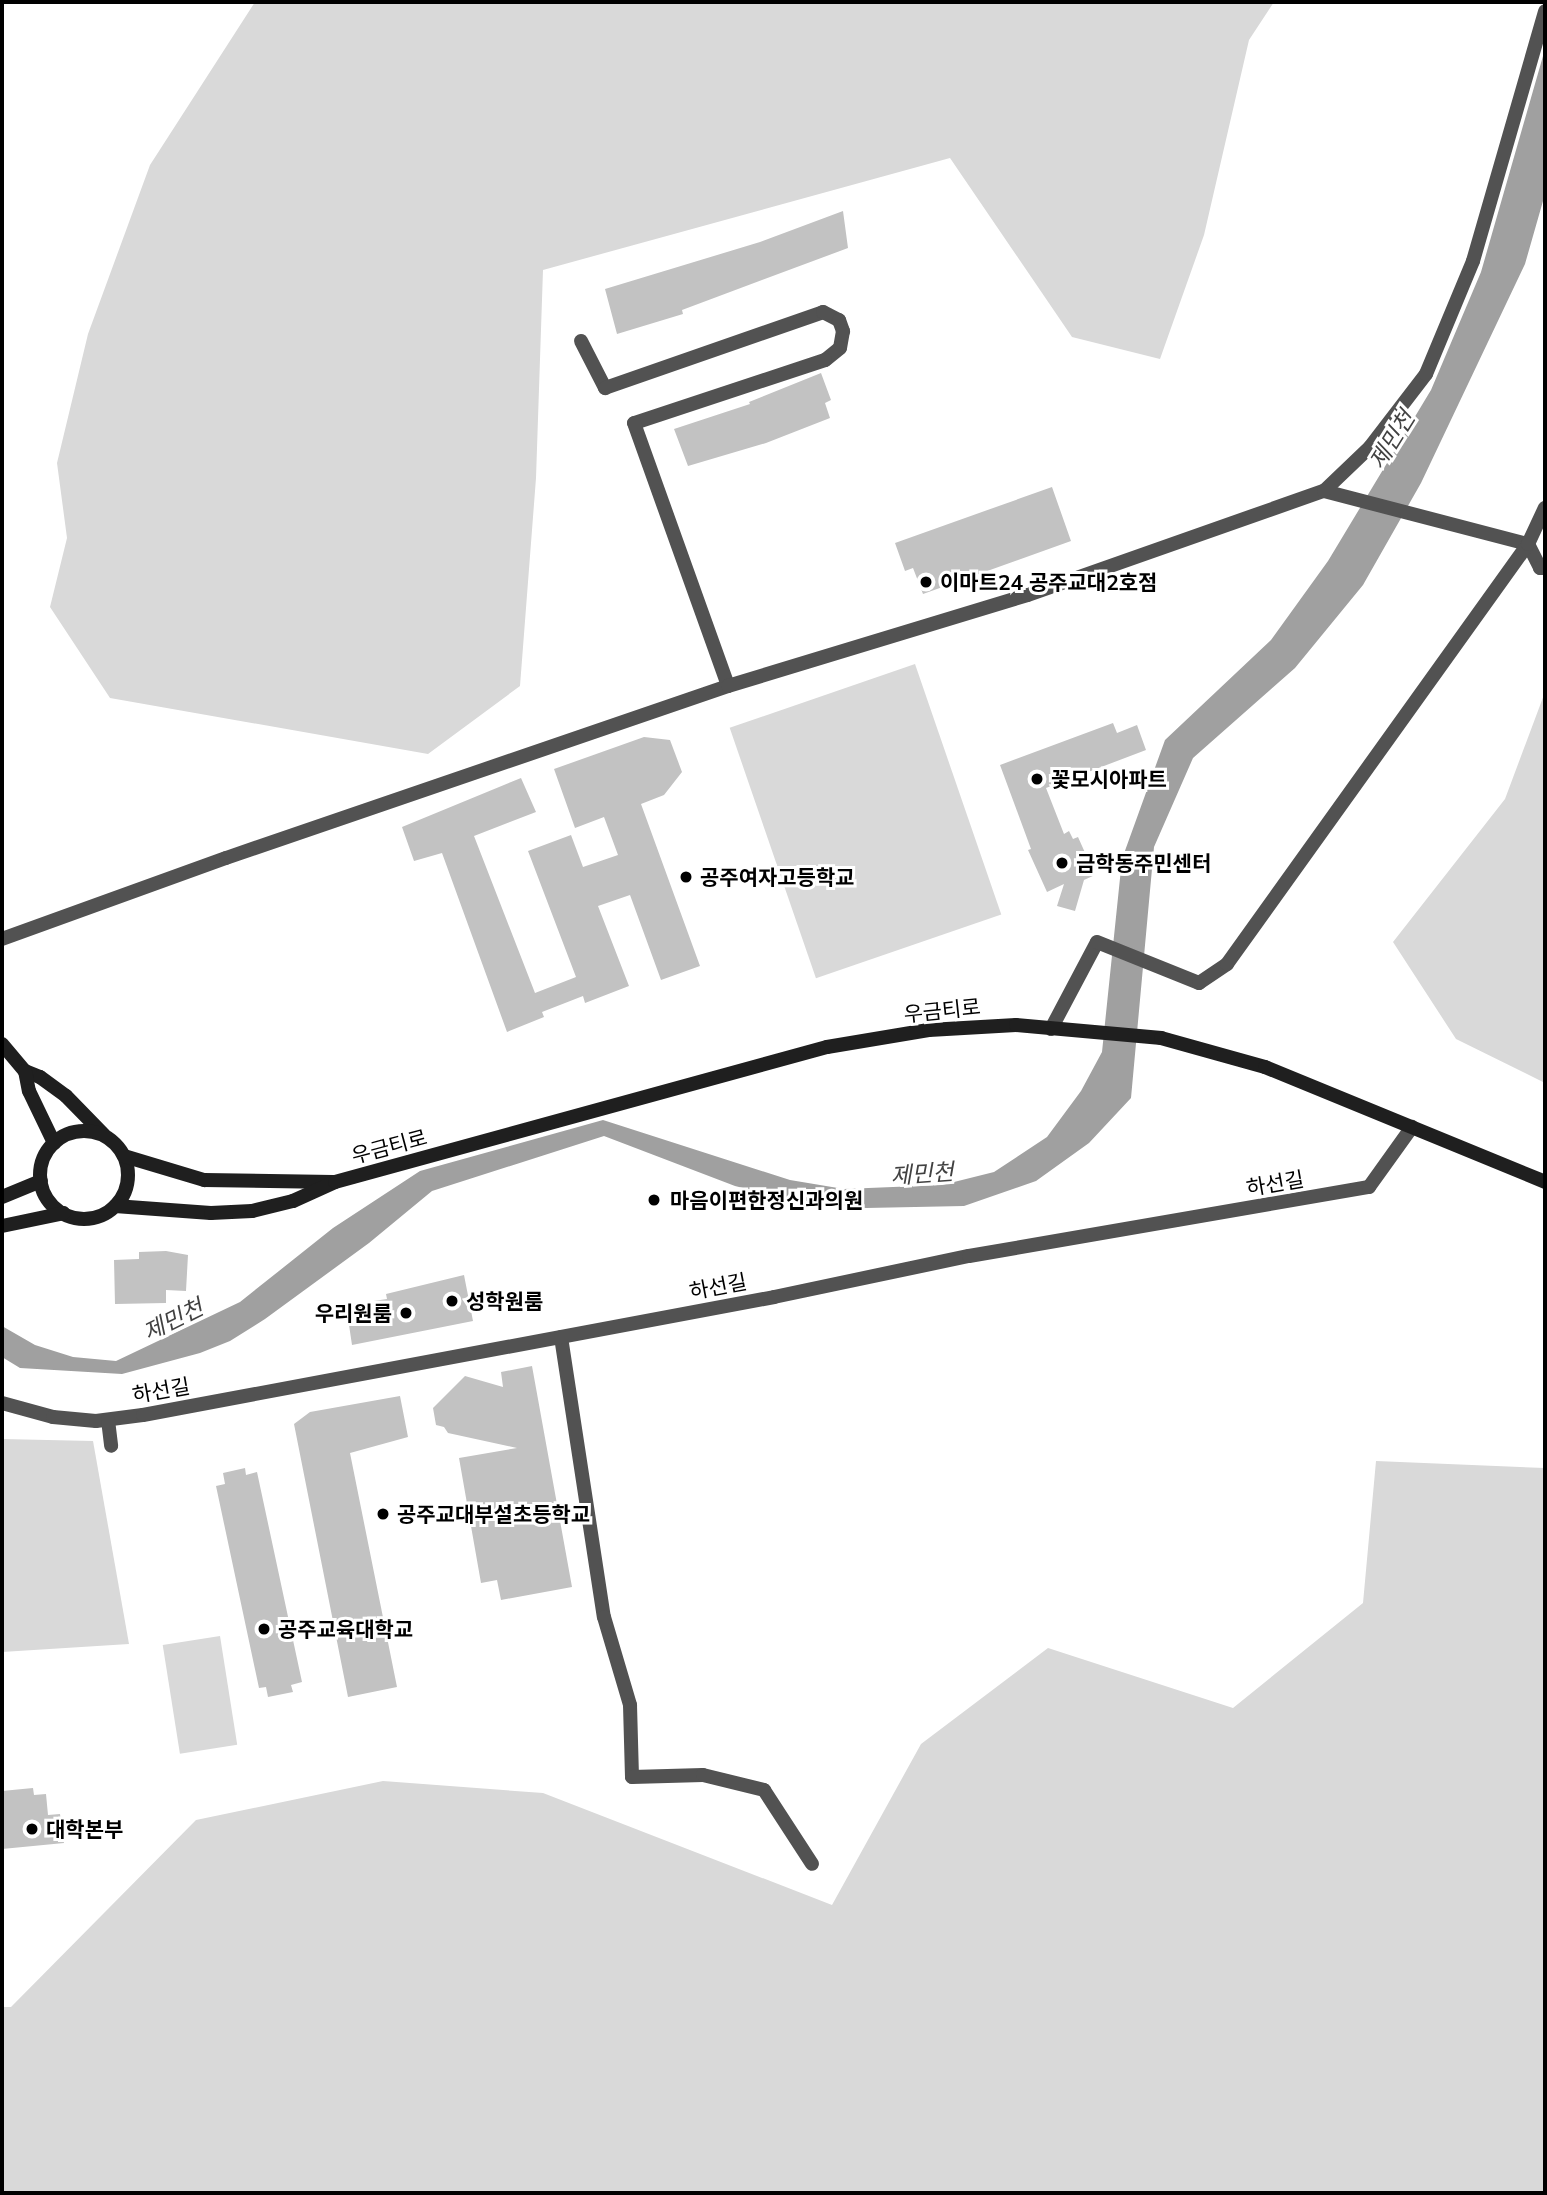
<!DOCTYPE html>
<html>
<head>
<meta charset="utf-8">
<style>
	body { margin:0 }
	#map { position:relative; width:1547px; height:2195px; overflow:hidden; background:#fff; font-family:Mulish,"Noto Sans KR",sans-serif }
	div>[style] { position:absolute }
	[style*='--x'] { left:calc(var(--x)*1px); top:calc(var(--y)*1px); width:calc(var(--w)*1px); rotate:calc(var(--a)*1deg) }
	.green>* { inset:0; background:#d9d9d9; transform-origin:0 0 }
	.water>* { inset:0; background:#a0a0a0 }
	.building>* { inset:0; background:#c2c2c2 }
	.minor>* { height:14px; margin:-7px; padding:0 7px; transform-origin:7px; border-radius:7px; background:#525252 }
	.secondary>* { height:14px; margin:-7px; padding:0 7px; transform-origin:7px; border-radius:7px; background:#1f1f1f }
	.secondary>.ring { margin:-7px; padding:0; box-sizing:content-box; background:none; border:14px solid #1f1f1f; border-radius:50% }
	.dots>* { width:19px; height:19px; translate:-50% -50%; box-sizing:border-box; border:4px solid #fff; border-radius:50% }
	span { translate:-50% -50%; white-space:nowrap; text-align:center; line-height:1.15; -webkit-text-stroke:6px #fff; paint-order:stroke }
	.poi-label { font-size:21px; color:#000; font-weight:700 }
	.left { translate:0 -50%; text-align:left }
	.right { translate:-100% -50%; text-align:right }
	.street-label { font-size:21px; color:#000 }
	.water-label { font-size:23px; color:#414141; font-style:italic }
	.frame { position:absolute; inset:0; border:4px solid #000; pointer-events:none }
</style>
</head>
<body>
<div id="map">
	<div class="green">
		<i style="clip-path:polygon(255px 2px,1274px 2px,1249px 40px,1204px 235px,1160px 359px,1072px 337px,950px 158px,543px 270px,536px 478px,520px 686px,428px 754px,110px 698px,50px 607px,67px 538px,57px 463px,88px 334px,150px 165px)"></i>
		<i style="left:915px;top:664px;width:265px;height:196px;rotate:71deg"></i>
		<i style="clip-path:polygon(1545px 692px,1545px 1083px,1456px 1039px,1393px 942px,1505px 799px)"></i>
		<i style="clip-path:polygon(2px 1439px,93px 1441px,129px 1644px,2px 1652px)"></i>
		<i style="clip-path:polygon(1376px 1461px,1545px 1468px,1545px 2193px,2px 2193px,2px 2007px,11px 2007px,196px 1820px,383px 1781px,543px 1793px,832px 1905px,921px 1744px,1048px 1648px,1233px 1708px,1363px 1603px)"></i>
		<i style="left:220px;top:1636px;width:110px;height:58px;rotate:81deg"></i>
	</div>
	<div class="water">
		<i style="clip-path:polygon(1545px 49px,1545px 194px,1525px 264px,1421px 483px,1363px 585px,1295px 668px,1193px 758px,1154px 847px,1131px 1098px,1089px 1143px,1036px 1181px,964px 1206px,866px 1208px,800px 1202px,735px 1186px,604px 1136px,432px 1191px,369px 1243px,265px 1319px,230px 1341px,200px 1353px,122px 1374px,20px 1368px,2px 1357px,2px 1326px,35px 1345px,73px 1357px,116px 1361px,240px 1302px,333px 1228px,420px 1171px,603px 1120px,790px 1180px,844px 1189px,942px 1185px,994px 1172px,1047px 1137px,1081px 1091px,1102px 1052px,1122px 859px,1165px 740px,1271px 640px,1328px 561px,1431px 390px,1481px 272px)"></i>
	</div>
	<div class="building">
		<i style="clip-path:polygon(843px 211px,848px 248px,682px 310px,683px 314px,617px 334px,605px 289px,760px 242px)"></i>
		<i style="clip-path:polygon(821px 373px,831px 400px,825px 403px,830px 418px,766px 443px,688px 466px,674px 429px,750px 404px,749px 402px)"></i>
		<i style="clip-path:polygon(1052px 487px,1071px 541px,923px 594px,913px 568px,905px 571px,895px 543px)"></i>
		<i style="clip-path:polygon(1113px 723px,1117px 733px,1137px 725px,1146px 750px,1046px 788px,1064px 834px,1069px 831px,1073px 839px,1078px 837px,1095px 875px,1084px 880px,1075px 911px,1057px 906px,1064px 884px,1047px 892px,1028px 850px,1031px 849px,1000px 765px)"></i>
		<i style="clip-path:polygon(644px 737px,670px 740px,682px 772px,664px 795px,641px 804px,700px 966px,661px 980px,630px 895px,598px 906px,629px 986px,585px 1003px,583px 996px,542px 1012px,544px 1017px,507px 1032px,442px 853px,414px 861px,402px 827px,521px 778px,536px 812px,474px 836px,535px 993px,576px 977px,528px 851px,571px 835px,583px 867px,618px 855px,604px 817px,575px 828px,554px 769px)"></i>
		<i style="clip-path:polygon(166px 1251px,188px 1255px,186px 1291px,166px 1290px,166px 1303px,115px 1304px,114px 1260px,139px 1259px,139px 1252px)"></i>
		<i style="clip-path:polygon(464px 1275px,473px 1321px,352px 1345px,346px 1305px,387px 1299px,386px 1294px)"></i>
		<i style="clip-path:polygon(532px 1366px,572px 1587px,501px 1600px,497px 1580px,481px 1583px,459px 1458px,517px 1448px,448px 1433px,444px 1427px,436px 1425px,433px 1408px,465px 1376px,503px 1387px,501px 1372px)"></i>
		<i style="clip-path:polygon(400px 1396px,408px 1437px,350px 1453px,397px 1687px,348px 1697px,294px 1424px,310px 1412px)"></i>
		<i style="clip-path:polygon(245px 1468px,246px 1475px,257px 1472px,302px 1682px,291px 1685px,293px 1692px,268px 1697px,266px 1687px,259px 1688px,216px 1486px,225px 1484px,223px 1473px)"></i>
		<i style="clip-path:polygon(33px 1788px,34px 1795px,46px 1794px,48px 1815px,60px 1814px,64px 1843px,2px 1849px,2px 1791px)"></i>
	</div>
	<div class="minor">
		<i style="--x:581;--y:341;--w:53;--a:62.9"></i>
		<i style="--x:605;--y:388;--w:231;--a:-19.2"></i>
		<i style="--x:823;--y:312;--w:18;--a:27"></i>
		<i style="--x:839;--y:320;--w:12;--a:70"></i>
		<i style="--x:843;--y:331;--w:17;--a:100"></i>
		<i style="--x:840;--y:348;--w:19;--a:141"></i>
		<i style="--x:825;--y:360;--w:201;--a:161.7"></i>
		<i style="--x:634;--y:423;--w:279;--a:70.3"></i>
		<i style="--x:1324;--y:491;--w:211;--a:14.6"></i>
		<i style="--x:1528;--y:544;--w:27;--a:63"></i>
		<i style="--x:1540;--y:568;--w:5;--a:0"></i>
		<i style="--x:2;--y:939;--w:238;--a:-19.9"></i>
		<i style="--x:226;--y:858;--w:531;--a:-18.91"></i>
		<i style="--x:728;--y:686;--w:313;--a:-16.9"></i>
		<i style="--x:1028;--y:595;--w:314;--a:-19.4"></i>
		<i style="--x:1324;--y:491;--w:64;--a:-43.7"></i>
		<i style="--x:1370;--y:447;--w:92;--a:-52.5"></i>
		<i style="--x:1426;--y:374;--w:122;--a:-67.4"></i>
		<i style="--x:1473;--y:261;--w:260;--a:-73.9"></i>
		<i style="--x:1051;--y:1029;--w:98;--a:-62.1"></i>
		<i style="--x:1097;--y:942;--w:110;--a:21.9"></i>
		<i style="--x:1199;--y:983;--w:34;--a:-34"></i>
		<i style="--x:1227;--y:964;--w:517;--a:-54.37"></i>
		<i style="--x:1528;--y:544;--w:40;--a:-65"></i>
		<i style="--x:561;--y:1337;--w:283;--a:81.3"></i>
		<i style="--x:604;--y:1617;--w:92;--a:73.5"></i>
		<i style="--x:630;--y:1705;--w:72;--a:88.4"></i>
		<i style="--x:632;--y:1777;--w:71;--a:-1.6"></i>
		<i style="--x:703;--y:1775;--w:63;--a:13.8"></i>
		<i style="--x:764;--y:1790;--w:88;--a:57"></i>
		<i style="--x:2;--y:1403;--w:53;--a:15.4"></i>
		<i style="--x:53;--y:1417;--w:43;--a:5.3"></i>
		<i style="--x:96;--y:1421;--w:47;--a:-7.3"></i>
		<i style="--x:143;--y:1415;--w:642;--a:-10.59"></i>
		<i style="--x:774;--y:1297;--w:199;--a:-11.9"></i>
		<i style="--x:969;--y:1256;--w:406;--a:-9.8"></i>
		<i style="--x:1369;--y:1187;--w:74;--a:-54.4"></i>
		<i style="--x:108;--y:1420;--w:26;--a:83"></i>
	</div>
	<div class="secondary">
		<i style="--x:2;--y:1044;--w:35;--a:50"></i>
		<i style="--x:25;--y:1071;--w:16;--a:22"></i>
		<i style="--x:40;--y:1077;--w:32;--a:36"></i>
		<i style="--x:66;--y:1096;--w:54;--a:45.7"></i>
		<i style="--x:25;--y:1071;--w:20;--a:79"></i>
		<i style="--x:29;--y:1091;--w:58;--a:64.3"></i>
		<i class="ring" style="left:40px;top:1131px;width:74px;height:74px"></i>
		<i style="--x:124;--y:1156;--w:84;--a:16.7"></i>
		<i style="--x:204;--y:1180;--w:129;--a:0.9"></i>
		<i style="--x:2;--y:1197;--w:42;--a:-22.3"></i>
		<i style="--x:115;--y:1206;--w:96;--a:4.2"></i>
		<i style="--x:211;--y:1213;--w:41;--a:-2.8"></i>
		<i style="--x:252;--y:1211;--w:42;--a:-13.7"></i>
		<i style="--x:293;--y:1201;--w:46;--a:-24.3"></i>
		<i style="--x:335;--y:1182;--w:510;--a:-15.34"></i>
		<i style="--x:827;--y:1047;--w:103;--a:-9.5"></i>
		<i style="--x:929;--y:1030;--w:87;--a:-3.3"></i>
		<i style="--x:1016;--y:1025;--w:146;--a:5.1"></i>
		<i style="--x:1161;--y:1038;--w:108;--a:15.6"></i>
		<i style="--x:1265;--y:1067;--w:303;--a:22.3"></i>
		<i style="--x:2;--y:1226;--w:63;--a:-11.8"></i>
	</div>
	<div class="dots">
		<i style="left:926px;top:582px;background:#000"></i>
		<i style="left:1037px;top:779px;background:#000"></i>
		<i style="left:1062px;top:863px;background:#000"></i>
		<i style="left:686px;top:877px;background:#000"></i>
		<i style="left:654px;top:1200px;background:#000"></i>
		<i style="left:452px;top:1301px;background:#000"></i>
		<i style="left:406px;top:1313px;background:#000"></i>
		<i style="left:383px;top:1514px;background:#000"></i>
		<i style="left:264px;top:1629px;background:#000"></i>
		<i style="left:32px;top:1829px;background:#000"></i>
	</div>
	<div class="poi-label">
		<span class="left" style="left:940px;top:582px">이마트24 공주교대2호점</span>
		<span class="left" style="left:1051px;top:779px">꽃모시아파트</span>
		<span class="left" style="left:1076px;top:863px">금학동주민센터</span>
		<span class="left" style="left:700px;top:877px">공주여자고등학교</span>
		<span class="left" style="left:670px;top:1200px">마음이편한정신과의원</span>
		<span class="left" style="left:466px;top:1301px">성학원룸</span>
		<span class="right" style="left:392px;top:1313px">우리원룸</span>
		<span class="left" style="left:397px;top:1514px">공주교대부설초등학교</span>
		<span class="left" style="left:278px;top:1629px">공주교육대학교</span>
		<span class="left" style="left:46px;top:1829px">대학본부</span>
	</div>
	<div class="street-label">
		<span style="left:942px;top:1010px;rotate:-6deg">우금티로</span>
		<span style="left:389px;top:1146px;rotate:-15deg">우금티로</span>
		<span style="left:1275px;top:1183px;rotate:-10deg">하선길</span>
		<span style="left:718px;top:1286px;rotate:-11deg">하선길</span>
		<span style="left:161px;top:1390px;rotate:-10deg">하선길</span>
	</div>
	<div class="water-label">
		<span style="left:1392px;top:440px;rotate:-58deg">제민천</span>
		<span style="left:922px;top:1174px;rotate:-4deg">제민천</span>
		<span style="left:173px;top:1320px;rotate:-26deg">제민천</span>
	</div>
	<div class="frame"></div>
</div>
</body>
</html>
